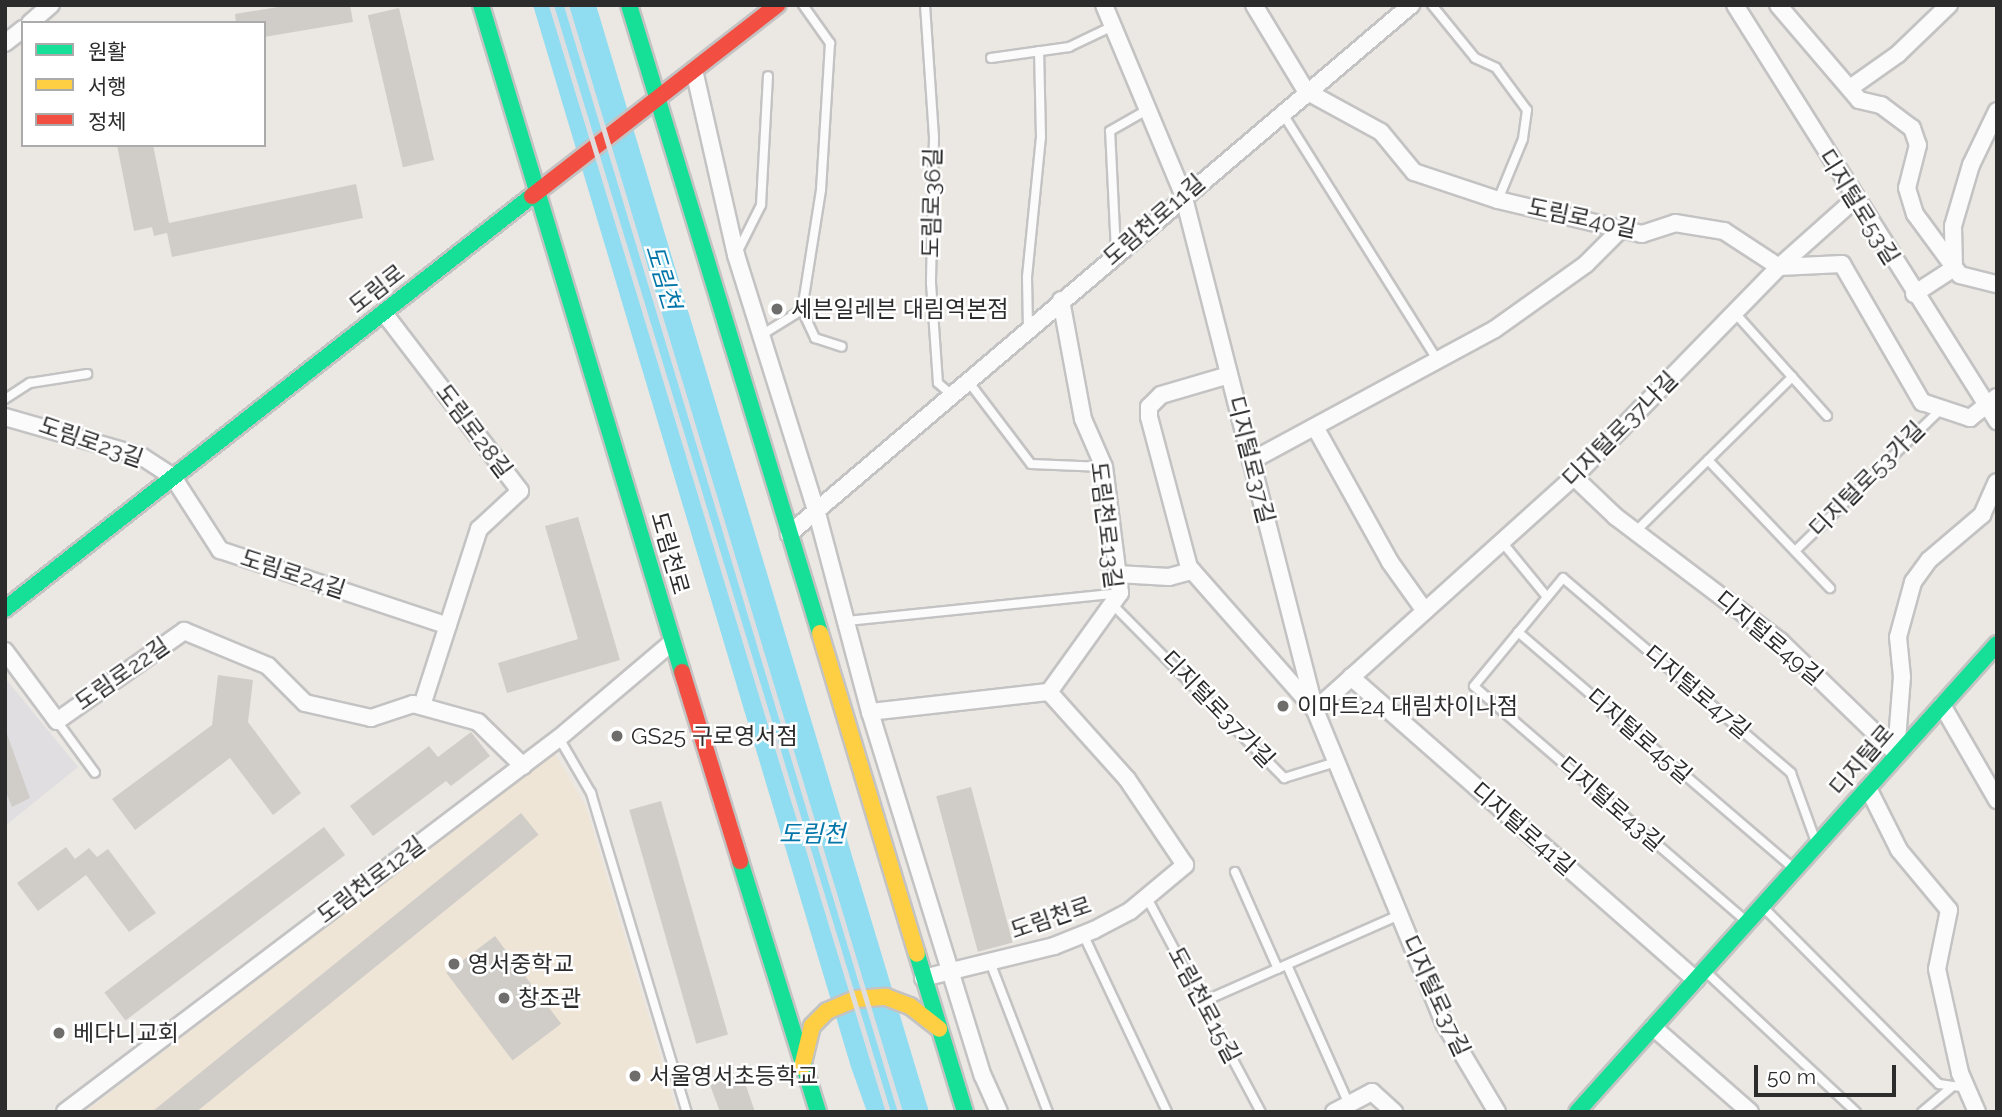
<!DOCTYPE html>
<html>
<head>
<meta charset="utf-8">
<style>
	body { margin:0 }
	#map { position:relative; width:2002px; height:1117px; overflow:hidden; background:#ebe7e2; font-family:Raleway,"Noto Sans KR",sans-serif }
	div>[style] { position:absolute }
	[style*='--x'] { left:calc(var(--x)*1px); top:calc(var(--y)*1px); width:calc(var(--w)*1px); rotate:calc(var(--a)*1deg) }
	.industrial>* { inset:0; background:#e1dee1 }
	.education>* { inset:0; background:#eee5d6 }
	.water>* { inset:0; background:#90dcf1 }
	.building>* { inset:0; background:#d0cdc9; transform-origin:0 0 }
	.roads { filter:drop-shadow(2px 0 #c4c3c3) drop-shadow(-2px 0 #c4c3c3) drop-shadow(0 2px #c4c3c3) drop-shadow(0 -2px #c4c3c3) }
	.lane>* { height:8px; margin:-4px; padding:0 4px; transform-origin:4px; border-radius:4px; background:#fcfbfb }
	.street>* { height:16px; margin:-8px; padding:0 8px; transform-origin:8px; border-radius:8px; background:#fcfbfb }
	.fast>* { height:16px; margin:-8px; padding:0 8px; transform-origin:8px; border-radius:8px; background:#16e098 }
	.slow>* { height:16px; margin:-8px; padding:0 8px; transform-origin:8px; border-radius:8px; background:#ffcf43 }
	.jam>* { height:16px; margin:-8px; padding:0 8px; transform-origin:8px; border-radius:8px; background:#f24e42 }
	.rail>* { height:5px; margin:-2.5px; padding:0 2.5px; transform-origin:2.5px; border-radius:2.5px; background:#dedee0 }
	.dots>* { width:19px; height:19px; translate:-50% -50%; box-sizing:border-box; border:4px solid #fff; border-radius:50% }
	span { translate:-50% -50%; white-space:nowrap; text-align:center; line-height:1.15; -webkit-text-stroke:5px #fff; paint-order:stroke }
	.street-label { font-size:23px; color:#2c2c2c }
	.poi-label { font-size:23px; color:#2c2c2c }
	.left { translate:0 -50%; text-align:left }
	.water-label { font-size:24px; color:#0376a9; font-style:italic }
	.frame { position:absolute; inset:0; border:7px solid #2c2c2c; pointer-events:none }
	.legend { position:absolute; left:21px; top:21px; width:245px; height:126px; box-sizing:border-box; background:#fff; border:2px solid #ababab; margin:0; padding:9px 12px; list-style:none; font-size:21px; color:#2c2c2c }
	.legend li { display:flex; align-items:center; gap:14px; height:35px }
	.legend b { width:35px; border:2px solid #ababab }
	.scale { position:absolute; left:1754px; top:1065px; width:142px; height:32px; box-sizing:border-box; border:4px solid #2c2c2c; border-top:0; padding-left:9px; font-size:21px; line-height:24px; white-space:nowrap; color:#2c2c2c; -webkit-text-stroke:5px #fff; paint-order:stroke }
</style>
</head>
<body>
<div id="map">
	<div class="industrial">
		<i style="clip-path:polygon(5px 678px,78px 767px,5px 826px)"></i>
	</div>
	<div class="education">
		<i style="clip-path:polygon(554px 752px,586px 807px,677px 1112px,85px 1112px)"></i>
	</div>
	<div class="water">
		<i style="clip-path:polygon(533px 5px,596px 5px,929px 1112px,867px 1112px,851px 1067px)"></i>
	</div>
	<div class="building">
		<i style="clip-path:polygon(290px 5px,350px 5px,353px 22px,264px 37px,264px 23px,236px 23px,235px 14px)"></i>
		<i style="left:399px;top:8px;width:156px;height:32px;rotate:77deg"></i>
		<i style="clip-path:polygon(117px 145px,153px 145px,169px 223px,356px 184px,363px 218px,172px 257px,167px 233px,154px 236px,152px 227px,134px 231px)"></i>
		<i style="clip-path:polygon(578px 517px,620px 660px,507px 693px,498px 663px,578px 639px,545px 526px)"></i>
		<i style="clip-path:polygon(218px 675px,253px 680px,248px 722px,301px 793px,273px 815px,230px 758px,135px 830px,112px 799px,212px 725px)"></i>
		<i style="clip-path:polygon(471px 732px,490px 756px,451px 786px,446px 781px,373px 836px,350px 806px,429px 746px,438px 757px)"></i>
		<i style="clip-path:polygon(7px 734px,30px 798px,12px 807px,5px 790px)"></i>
		<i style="left:971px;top:787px;width:161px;height:36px;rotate:75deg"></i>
		<i style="left:661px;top:801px;width:243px;height:33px;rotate:74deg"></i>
		<i style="left:521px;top:813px;width:28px;height:487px;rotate:51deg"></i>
		<i style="left:324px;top:827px;width:35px;height:275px;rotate:53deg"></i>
		<i style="clip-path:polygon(66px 847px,75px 859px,89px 848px,97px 857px,108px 849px,156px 913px,129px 932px,86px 875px,38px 911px,17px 883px)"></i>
		<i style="left:495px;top:936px;width:110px;height:61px;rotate:53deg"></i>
		<i style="clip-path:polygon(742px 1074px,755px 1112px,720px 1112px,710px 1085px)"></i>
	</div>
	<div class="roads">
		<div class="lane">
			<i style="--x:803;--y:5;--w:47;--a:54.6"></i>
			<i style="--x:830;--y:43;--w:147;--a:93.5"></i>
			<i style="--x:821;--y:190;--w:121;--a:99"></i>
			<i style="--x:802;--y:310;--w:31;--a:65"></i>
			<i style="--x:815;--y:338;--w:28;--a:18"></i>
			<i style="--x:925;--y:5;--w:132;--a:86.1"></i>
			<i style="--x:934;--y:137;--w:146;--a:91.2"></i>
			<i style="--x:931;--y:283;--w:100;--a:86"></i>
			<i style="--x:938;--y:383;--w:18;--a:41"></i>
			<i style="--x:1432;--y:5;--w:68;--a:50.9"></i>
			<i style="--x:1475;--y:58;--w:23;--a:25"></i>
			<i style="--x:1496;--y:68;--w:52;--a:53.6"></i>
			<i style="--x:1527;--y:110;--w:29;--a:98"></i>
			<i style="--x:1523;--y:139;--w:66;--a:112.3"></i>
			<i style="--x:991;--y:58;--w:79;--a:-8"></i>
			<i style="--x:1069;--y:47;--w:49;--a:-25.5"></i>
			<i style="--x:1283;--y:114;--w:292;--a:57.9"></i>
			<i style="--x:1116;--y:252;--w:121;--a:-92.8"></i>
			<i style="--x:1110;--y:131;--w:43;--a:-29.6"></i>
			<i style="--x:737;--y:253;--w:54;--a:-63.4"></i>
			<i style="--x:761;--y:205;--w:129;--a:-86.9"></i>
			<i style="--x:1735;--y:313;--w:138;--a:48.2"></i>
			<i style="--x:1028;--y:329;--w:52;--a:-91.1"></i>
			<i style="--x:1027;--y:277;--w:141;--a:-84.3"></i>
			<i style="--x:1041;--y:137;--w:86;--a:-91.3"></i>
			<i style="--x:763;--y:334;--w:46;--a:-31.6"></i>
			<i style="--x:968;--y:381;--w:104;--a:52.8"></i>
			<i style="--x:1031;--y:464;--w:73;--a:2.4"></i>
			<i style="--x:5;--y:399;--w:30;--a:-33"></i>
			<i style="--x:30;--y:383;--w:58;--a:-9"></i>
			<i style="--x:1708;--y:460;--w:177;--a:46.4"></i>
			<i style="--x:1635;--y:532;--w:221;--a:-44.6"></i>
			<i style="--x:1502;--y:542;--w:71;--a:50.7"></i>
			<i style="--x:1795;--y:551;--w:204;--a:-44.2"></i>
			<i style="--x:1112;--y:604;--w:245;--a:45.3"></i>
			<i style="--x:1284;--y:778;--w:54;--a:-17.1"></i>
			<i style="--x:846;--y:621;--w:275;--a:-5.8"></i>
			<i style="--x:1518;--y:632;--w:361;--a:40.6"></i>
			<i style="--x:57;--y:721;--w:64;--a:53.8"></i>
			<i style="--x:559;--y:738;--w:64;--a:59.8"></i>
			<i style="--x:591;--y:793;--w:333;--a:73.3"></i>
			<i style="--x:1235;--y:872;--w:106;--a:66.1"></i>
			<i style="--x:1147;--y:898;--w:242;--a:62"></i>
			<i style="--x:1764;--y:908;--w:248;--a:45.2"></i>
			<i style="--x:1939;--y:1084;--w:28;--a:8"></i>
			<i style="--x:1746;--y:921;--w:359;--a:-139.2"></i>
			<i style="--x:1474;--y:686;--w:140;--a:-50.5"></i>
			<i style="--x:1563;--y:578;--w:300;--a:40.5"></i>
			<i style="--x:1791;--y:773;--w:73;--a:70.1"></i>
			<i style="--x:1083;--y:934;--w:197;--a:64.7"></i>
			<i style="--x:990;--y:962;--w:161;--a:68.9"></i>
			<i style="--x:1287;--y:965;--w:152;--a:66"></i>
			<i style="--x:1706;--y:972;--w:205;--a:43"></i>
			<i style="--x:1202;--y:1002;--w:215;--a:-23.8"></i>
			<i style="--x:1922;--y:1112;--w:38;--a:-40"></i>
		</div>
		<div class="street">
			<i style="--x:1104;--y:5;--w:205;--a:67.3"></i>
			<i style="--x:1183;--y:194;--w:533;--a:75.65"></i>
			<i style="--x:1315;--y:710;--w:339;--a:67.6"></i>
			<i style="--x:1444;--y:1023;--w:104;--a:59.2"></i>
			<i style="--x:1254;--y:5;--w:100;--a:58.8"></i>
			<i style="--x:1306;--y:91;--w:85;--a:28.7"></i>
			<i style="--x:1381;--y:132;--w:52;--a:50.5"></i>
			<i style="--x:1414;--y:172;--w:89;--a:18.4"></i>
			<i style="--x:1498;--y:200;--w:148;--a:13.3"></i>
			<i style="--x:1642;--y:234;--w:35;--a:-18"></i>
			<i style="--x:1675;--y:223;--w:50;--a:9.3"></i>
			<i style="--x:1724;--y:231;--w:66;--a:33.2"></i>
			<i style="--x:1779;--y:267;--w:63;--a:-2.7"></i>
			<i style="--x:1842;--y:264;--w:160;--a:59.9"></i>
			<i style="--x:1922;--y:402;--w:51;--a:18.4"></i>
			<i style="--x:1970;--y:418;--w:34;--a:-38"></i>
			<i style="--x:1735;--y:5;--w:492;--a:57.8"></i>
			<i style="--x:1778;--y:5;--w:125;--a:49.5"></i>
			<i style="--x:1859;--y:100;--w:23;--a:13"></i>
			<i style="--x:1881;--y:105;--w:39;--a:37"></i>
			<i style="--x:1912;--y:128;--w:18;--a:71"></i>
			<i style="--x:1918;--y:145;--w:44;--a:104.3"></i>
			<i style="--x:1907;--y:188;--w:27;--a:73"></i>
			<i style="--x:1915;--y:214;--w:76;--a:53.6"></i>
			<i style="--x:1960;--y:275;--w:38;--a:14"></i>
			<i style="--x:30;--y:23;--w:28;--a:-41"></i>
			<i style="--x:5;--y:43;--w:23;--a:-38"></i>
			<i style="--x:694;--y:70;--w:190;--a:77.2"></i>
			<i style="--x:736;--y:255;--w:270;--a:72.6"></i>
			<i style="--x:817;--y:513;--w:206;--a:75.1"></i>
			<i style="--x:870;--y:712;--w:381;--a:72.8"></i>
			<i style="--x:983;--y:1076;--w:39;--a:66"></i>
			<i style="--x:1850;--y:88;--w:59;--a:-35.3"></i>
			<i style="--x:1898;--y:54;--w:71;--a:-43.9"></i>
			<i style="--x:1914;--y:294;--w:48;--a:-33"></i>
			<i style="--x:1954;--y:268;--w:42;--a:-91.4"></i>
			<i style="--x:1953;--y:226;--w:64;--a:-73.6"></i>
			<i style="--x:1971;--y:165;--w:60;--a:-64.3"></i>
			<i style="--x:384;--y:313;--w:224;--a:52.6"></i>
			<i style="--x:520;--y:491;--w:56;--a:137.2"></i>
			<i style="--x:479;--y:529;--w:186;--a:107.9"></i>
			<i style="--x:1229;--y:375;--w:71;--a:163.6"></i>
			<i style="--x:1161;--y:395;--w:17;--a:135"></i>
			<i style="--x:1149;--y:407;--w:10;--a:90"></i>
			<i style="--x:1149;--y:417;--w:155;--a:75.1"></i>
			<i style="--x:1189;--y:567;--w:191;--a:48.6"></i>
			<i style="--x:1315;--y:710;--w:348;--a:-42"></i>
			<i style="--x:1574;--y:477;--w:293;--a:-45.7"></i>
			<i style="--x:1779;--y:267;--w:101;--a:-41.8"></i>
			<i style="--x:5;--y:417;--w:141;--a:16"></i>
			<i style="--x:141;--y:456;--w:38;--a:33"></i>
			<i style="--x:173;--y:477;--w:87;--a:57.2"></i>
			<i style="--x:220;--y:550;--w:240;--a:18.4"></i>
			<i style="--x:1315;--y:427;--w:154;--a:60.9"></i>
			<i style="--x:1390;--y:562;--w:60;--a:54.5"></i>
			<i style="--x:1251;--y:461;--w:277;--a:-28.4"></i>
			<i style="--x:1495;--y:329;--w:112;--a:-35.5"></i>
			<i style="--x:1586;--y:264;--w:49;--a:-45"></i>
			<i style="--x:1574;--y:477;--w:58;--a:43.6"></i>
			<i style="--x:1616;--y:517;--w:206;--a:37.1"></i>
			<i style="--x:1780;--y:641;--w:161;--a:44"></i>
			<i style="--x:789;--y:534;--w:817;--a:-40.38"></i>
			<i style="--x:1117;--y:574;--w:52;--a:3.3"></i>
			<i style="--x:1169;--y:577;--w:24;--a:-15"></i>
			<i style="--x:5;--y:651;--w:87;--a:53.4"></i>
			<i style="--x:57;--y:721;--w:156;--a:-35.3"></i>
			<i style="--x:184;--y:631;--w:91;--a:22.6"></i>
			<i style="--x:268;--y:666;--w:52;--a:45"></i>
			<i style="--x:305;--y:703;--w:68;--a:12.8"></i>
			<i style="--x:371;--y:718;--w:44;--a:-18.4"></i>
			<i style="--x:413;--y:704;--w:67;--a:15.5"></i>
			<i style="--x:478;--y:722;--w:63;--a:44.4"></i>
			<i style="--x:1351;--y:677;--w:459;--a:41.3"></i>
			<i style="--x:1942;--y:705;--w:110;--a:59.9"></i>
			<i style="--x:870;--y:712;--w:180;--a:-6.4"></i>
			<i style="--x:1896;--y:753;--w:76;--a:-85.5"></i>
			<i style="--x:1902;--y:677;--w:40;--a:-95.7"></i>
			<i style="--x:1898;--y:637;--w:57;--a:-74.7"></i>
			<i style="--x:1913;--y:582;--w:27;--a:-54"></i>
			<i style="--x:1929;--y:560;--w:70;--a:-40.3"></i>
			<i style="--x:1982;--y:515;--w:36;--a:-66"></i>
			<i style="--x:1868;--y:788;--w:69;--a:63.4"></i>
			<i style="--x:1899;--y:850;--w:78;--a:50.2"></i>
			<i style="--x:1949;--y:910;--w:60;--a:101.5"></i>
			<i style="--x:1937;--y:969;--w:107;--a:77.5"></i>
			<i style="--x:1960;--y:1073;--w:43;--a:66.4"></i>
			<i style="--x:923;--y:978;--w:135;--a:-13.7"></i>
			<i style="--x:1054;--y:946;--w:43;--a:-21.8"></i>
			<i style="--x:1094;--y:930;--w:41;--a:-27.8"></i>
			<i style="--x:1130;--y:911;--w:72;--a:-39.9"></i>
			<i style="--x:1185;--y:865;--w:104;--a:-124"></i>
			<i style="--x:1127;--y:779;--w:117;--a:-131.9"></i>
			<i style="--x:1049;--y:692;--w:122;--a:-54.4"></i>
			<i style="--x:1120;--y:593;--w:127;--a:-97.2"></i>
			<i style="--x:1104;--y:467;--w:52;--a:-113.6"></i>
			<i style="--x:1083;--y:419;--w:121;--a:-100.5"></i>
			<i style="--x:1653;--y:1027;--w:129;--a:41.2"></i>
			<i style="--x:65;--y:1112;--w:620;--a:-37.13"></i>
			<i style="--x:559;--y:738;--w:148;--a:-40.3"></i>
			<i style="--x:1334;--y:1112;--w:43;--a:-27.8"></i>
			<i style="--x:1372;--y:1092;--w:30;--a:42"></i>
		</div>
		<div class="fast">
			<i style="--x:481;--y:5;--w:697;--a:73.23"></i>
			<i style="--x:629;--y:5;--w:656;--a:73.08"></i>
			<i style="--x:5;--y:609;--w:670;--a:-38.09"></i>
			<i style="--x:740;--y:861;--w:263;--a:72.7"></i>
			<i style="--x:917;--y:954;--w:165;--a:73.1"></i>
			<i style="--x:1577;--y:1112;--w:629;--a:-48.09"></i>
		</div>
		<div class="slow">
			<i style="--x:820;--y:633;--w:335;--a:73.2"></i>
			<i style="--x:802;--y:1067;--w:42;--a:-76.3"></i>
			<i style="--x:812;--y:1026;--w:21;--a:-45"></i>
			<i style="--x:827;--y:1011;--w:30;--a:-23"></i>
			<i style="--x:855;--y:999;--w:31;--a:-4"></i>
			<i style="--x:886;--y:997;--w:26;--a:21"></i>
			<i style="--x:910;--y:1006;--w:37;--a:38"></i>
		</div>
		<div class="jam">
			<i style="--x:532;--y:196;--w:311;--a:-37.9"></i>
			<i style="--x:682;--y:672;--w:198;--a:72.9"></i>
		</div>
	</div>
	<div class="rail">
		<i style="--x:551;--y:5;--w:1157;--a:73.07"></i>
		<i style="--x:566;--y:5;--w:1156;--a:73.21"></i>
	</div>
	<div class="dots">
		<i style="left:777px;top:309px;background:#6f6d6c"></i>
		<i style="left:1283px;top:706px;background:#6f6d6c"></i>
		<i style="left:617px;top:736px;background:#6f6d6c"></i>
		<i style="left:454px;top:964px;background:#6f6d6c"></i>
		<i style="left:504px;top:998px;background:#6f6d6c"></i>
		<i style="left:59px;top:1033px;background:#6f6d6c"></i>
		<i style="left:635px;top:1076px;background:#6f6d6c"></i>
	</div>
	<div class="street-label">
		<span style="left:932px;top:203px;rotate:-89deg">도림로36길</span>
		<span style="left:1859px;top:207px;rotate:58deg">디지털로53길</span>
		<span style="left:1582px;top:218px;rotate:12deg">도림로40길</span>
		<span style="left:1154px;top:220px;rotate:-41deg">도림천로11길</span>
		<span style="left:377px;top:289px;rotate:-38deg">도림로</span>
		<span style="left:1620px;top:429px;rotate:-45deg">디지털로37나길</span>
		<span style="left:474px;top:431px;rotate:53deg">도림로28길</span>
		<span style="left:91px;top:442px;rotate:19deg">도림로23길</span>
		<span style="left:1251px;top:460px;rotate:76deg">디지털로37길</span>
		<span style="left:1867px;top:479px;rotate:-45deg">디지털로53가길</span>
		<span style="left:1106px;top:525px;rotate:83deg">도림천로13길</span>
		<span style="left:670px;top:553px;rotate:74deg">도림천로</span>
		<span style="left:293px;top:574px;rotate:18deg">도림로24길</span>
		<span style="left:1769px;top:638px;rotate:40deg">디지털로49길</span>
		<span style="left:122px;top:674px;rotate:-35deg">도림로22길</span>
		<span style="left:1697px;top:692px;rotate:40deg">디지털로47길</span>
		<span style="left:1218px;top:709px;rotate:46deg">디지털로37가길</span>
		<span style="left:1639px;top:736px;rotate:41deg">디지털로45길</span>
		<span style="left:1862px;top:760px;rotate:-49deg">디지털로</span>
		<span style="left:1611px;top:804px;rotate:41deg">디지털로43길</span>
		<span style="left:1523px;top:829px;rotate:41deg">디지털로41길</span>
		<span style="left:371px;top:880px;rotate:-37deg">도림천로12길</span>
		<span style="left:1051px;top:918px;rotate:-19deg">도림천로</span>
		<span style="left:1436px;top:996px;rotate:65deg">디지털로37길</span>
		<span style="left:1204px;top:1005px;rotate:62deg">도림천로15길</span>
	</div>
	<div class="poi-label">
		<span class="left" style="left:791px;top:309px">세븐일레븐 대림역본점</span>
		<span class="left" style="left:1297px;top:706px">이마트24 대림차이나점</span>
		<span class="left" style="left:631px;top:736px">GS25 구로영서점</span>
		<span class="left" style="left:468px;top:964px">영서중학교</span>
		<span class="left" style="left:518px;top:998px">창조관</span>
		<span class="left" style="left:73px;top:1033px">베다니교회</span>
		<span class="left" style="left:649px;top:1076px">서울영서초등학교</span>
	</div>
	<div class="water-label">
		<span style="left:663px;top:277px;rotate:73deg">도림천</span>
		<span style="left:812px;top:834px">도림천</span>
	</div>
	<div class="frame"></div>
	<ul class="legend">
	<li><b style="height:9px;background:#16e098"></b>원활</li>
	<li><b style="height:9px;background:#ffcf43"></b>서행</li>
	<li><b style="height:9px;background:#f24e42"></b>정체</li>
	</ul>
	<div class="scale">50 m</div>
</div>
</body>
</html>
